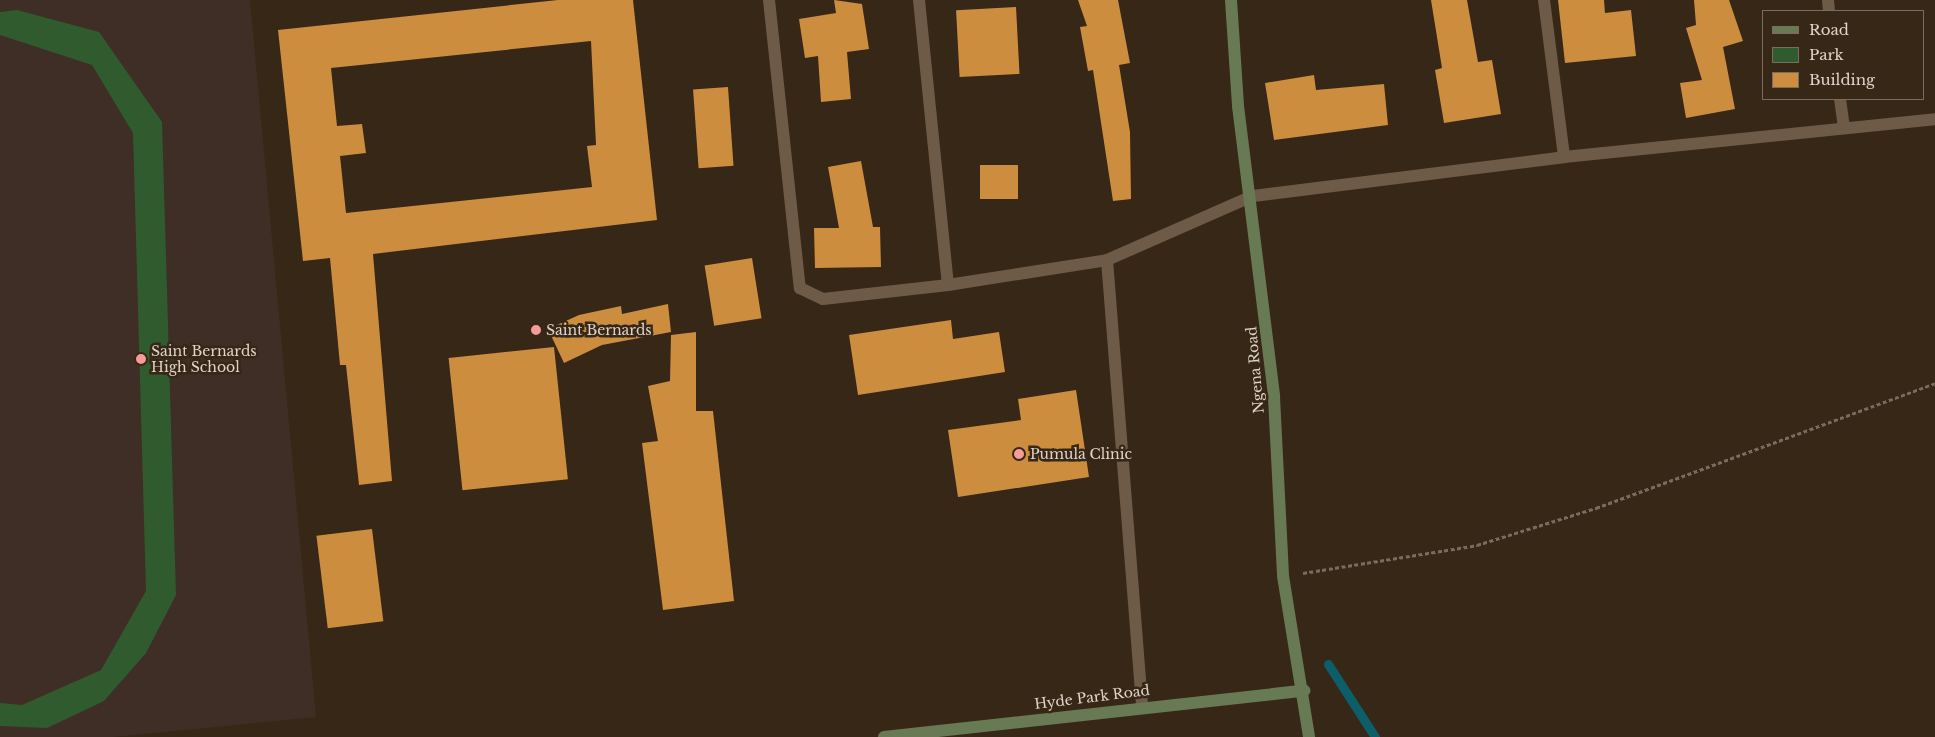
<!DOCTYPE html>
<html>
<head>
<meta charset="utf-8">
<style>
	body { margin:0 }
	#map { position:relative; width:1935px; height:737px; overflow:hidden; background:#372716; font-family:"Libre Baskerville",serif }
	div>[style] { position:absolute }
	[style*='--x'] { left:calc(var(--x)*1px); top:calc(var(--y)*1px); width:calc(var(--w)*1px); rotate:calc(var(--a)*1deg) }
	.education>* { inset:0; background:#3f2e25 }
	.green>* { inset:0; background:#305b2f }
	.stream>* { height:9px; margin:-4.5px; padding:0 4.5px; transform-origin:4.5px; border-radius:4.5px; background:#0c5e69 }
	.building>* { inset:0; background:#cd8d3f; transform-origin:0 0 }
	.path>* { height:3px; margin-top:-1.5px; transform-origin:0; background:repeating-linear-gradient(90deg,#796b5d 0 4px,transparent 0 6.5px) }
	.street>* { height:12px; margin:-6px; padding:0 6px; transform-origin:6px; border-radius:6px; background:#6d5b48 }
	.secondary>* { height:12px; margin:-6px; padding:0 6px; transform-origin:6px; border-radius:6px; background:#677a53 }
	.dots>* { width:14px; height:14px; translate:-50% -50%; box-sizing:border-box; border:2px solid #372716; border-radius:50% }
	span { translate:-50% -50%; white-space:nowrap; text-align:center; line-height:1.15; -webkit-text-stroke:5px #372716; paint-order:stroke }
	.poi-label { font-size:14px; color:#dfd4ca }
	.left { translate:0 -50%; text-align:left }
	.street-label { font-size:14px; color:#dfd4ca }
	.legend { position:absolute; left:1762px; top:10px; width:162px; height:90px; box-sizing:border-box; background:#372716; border:1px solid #7a6c5e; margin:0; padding:6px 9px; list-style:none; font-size:15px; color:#dfd4ca }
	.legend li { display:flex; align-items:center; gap:10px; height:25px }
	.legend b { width:25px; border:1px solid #7a6c5e }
</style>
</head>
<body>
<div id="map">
	<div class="education">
		<i style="clip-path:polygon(0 0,250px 0,316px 717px,113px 737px,0 737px)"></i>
	</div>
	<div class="green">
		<i style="clip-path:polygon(17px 10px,99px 32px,162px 122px,176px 595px,146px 653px,104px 701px,47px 728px,0 726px,0 703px,22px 705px,101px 670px,146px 591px,133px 133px,92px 65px,0 35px,0 12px)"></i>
	</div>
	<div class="stream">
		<i style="--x:1328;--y:664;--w:87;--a:57.2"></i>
	</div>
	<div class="building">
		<i style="clip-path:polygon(evenodd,558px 0,633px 0,657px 220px,373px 254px,392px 481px,359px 485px,346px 365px,340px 365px,330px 258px,303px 261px,278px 30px,558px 0,591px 41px,596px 145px,587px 146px,592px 187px,346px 213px,340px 156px,366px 153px,362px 124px,337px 126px,331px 68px,591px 41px)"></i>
		<i style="clip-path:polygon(834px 0,862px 4px,869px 49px,847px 52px,851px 99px,821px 102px,818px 56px,805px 58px,799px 19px,836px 13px)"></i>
		<i style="clip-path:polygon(1078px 0,1118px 0,1130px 63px,1119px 65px,1130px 132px,1131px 199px,1113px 201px,1093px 70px,1088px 71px,1080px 27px,1087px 26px)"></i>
		<i style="clip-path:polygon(1431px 0,1467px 0,1478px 62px,1492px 60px,1501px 114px,1444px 123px,1435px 70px,1442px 68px)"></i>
		<i style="clip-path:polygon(1558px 0,1604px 0,1605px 13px,1631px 10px,1636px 56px,1565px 63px)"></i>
		<i style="clip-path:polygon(1694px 0,1729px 0,1743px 41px,1723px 47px,1735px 109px,1686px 118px,1680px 83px,1702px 80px,1686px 28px,1696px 25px)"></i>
		<i style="left:1016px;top:7px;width:67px;height:60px;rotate:87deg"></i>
		<i style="clip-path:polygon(1314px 75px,1316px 90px,1384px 84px,1388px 125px,1274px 140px,1265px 83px)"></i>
		<i style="left:728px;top:87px;width:79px;height:35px;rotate:86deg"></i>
		<i style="clip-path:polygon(861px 161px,873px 227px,880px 227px,881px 267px,815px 268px,814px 228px,839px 228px,828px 167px)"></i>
		<i style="left:1018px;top:165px;width:34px;height:38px;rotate:90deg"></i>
		<i style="left:752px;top:258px;width:61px;height:48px;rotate:81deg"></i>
		<i style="clip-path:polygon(668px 304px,671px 332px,602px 345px,564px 363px,548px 329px,579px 315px,621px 306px,622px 314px)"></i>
		<i style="clip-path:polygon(951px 320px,953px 339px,999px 332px,1005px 372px,858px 395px,849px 335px)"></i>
		<i style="clip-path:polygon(696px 332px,696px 411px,713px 411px,734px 601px,663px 610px,642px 443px,658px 441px,648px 386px,670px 381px,671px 335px)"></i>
		<i style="left:554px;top:347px;width:133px;height:106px;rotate:84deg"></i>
		<i style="clip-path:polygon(1076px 390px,1089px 477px,958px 497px,948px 430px,1021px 420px,1018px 399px)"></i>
		<i style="left:372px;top:529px;width:93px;height:56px;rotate:83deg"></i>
	</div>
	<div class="path">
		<i style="--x:1303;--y:573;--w:176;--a:-9.1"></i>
		<i style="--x:1477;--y:545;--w:125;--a:-17.3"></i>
		<i style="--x:1596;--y:508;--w:361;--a:-20.2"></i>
	</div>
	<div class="street">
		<i style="--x:769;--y:0;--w:290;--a:83.9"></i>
		<i style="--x:800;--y:288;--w:25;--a:26"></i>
		<i style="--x:823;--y:299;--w:126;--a:-6.4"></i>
		<i style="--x:919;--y:0;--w:286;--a:84.2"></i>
		<i style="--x:948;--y:285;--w:161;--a:-8.9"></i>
		<i style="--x:1107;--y:260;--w:447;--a:85.5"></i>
		<i style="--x:1544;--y:0;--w:158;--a:82.7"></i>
		<i style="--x:1828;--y:0;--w:11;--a:85"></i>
		<i style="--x:1840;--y:99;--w:27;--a:82"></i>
		<i style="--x:1107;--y:260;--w:159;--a:-23.7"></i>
		<i style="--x:1253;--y:196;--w:313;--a:-7.1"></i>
		<i style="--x:1564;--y:157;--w:373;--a:-5.8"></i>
	</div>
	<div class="secondary">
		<i style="--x:1231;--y:0;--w:106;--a:86.2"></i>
		<i style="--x:1238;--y:106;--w:293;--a:82.9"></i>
		<i style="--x:1274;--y:397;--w:179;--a:87.1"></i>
		<i style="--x:1283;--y:576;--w:163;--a:80.8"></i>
		<i style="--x:884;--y:737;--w:423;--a:-6.3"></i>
	</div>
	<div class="dots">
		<i style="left:536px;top:330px;background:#f59b99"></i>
		<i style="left:141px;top:359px;background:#f59b99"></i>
		<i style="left:1019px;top:454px;background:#f59b99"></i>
	</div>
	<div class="poi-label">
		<span class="left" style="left:546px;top:330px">Saint Bernards</span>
		<span class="left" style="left:151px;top:359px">Saint Bernards<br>High School</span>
		<span class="left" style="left:1030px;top:454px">Pumula Clinic</span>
	</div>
	<div class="street-label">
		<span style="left:1255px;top:370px;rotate:-95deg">Ngena Road</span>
		<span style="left:1092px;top:697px;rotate:-7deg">Hyde Park Road</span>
	</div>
	<ul class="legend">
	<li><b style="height:6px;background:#677a53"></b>Road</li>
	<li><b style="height:14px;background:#305b2f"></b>Park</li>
	<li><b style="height:14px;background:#cd8d3f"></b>Building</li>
	</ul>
</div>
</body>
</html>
